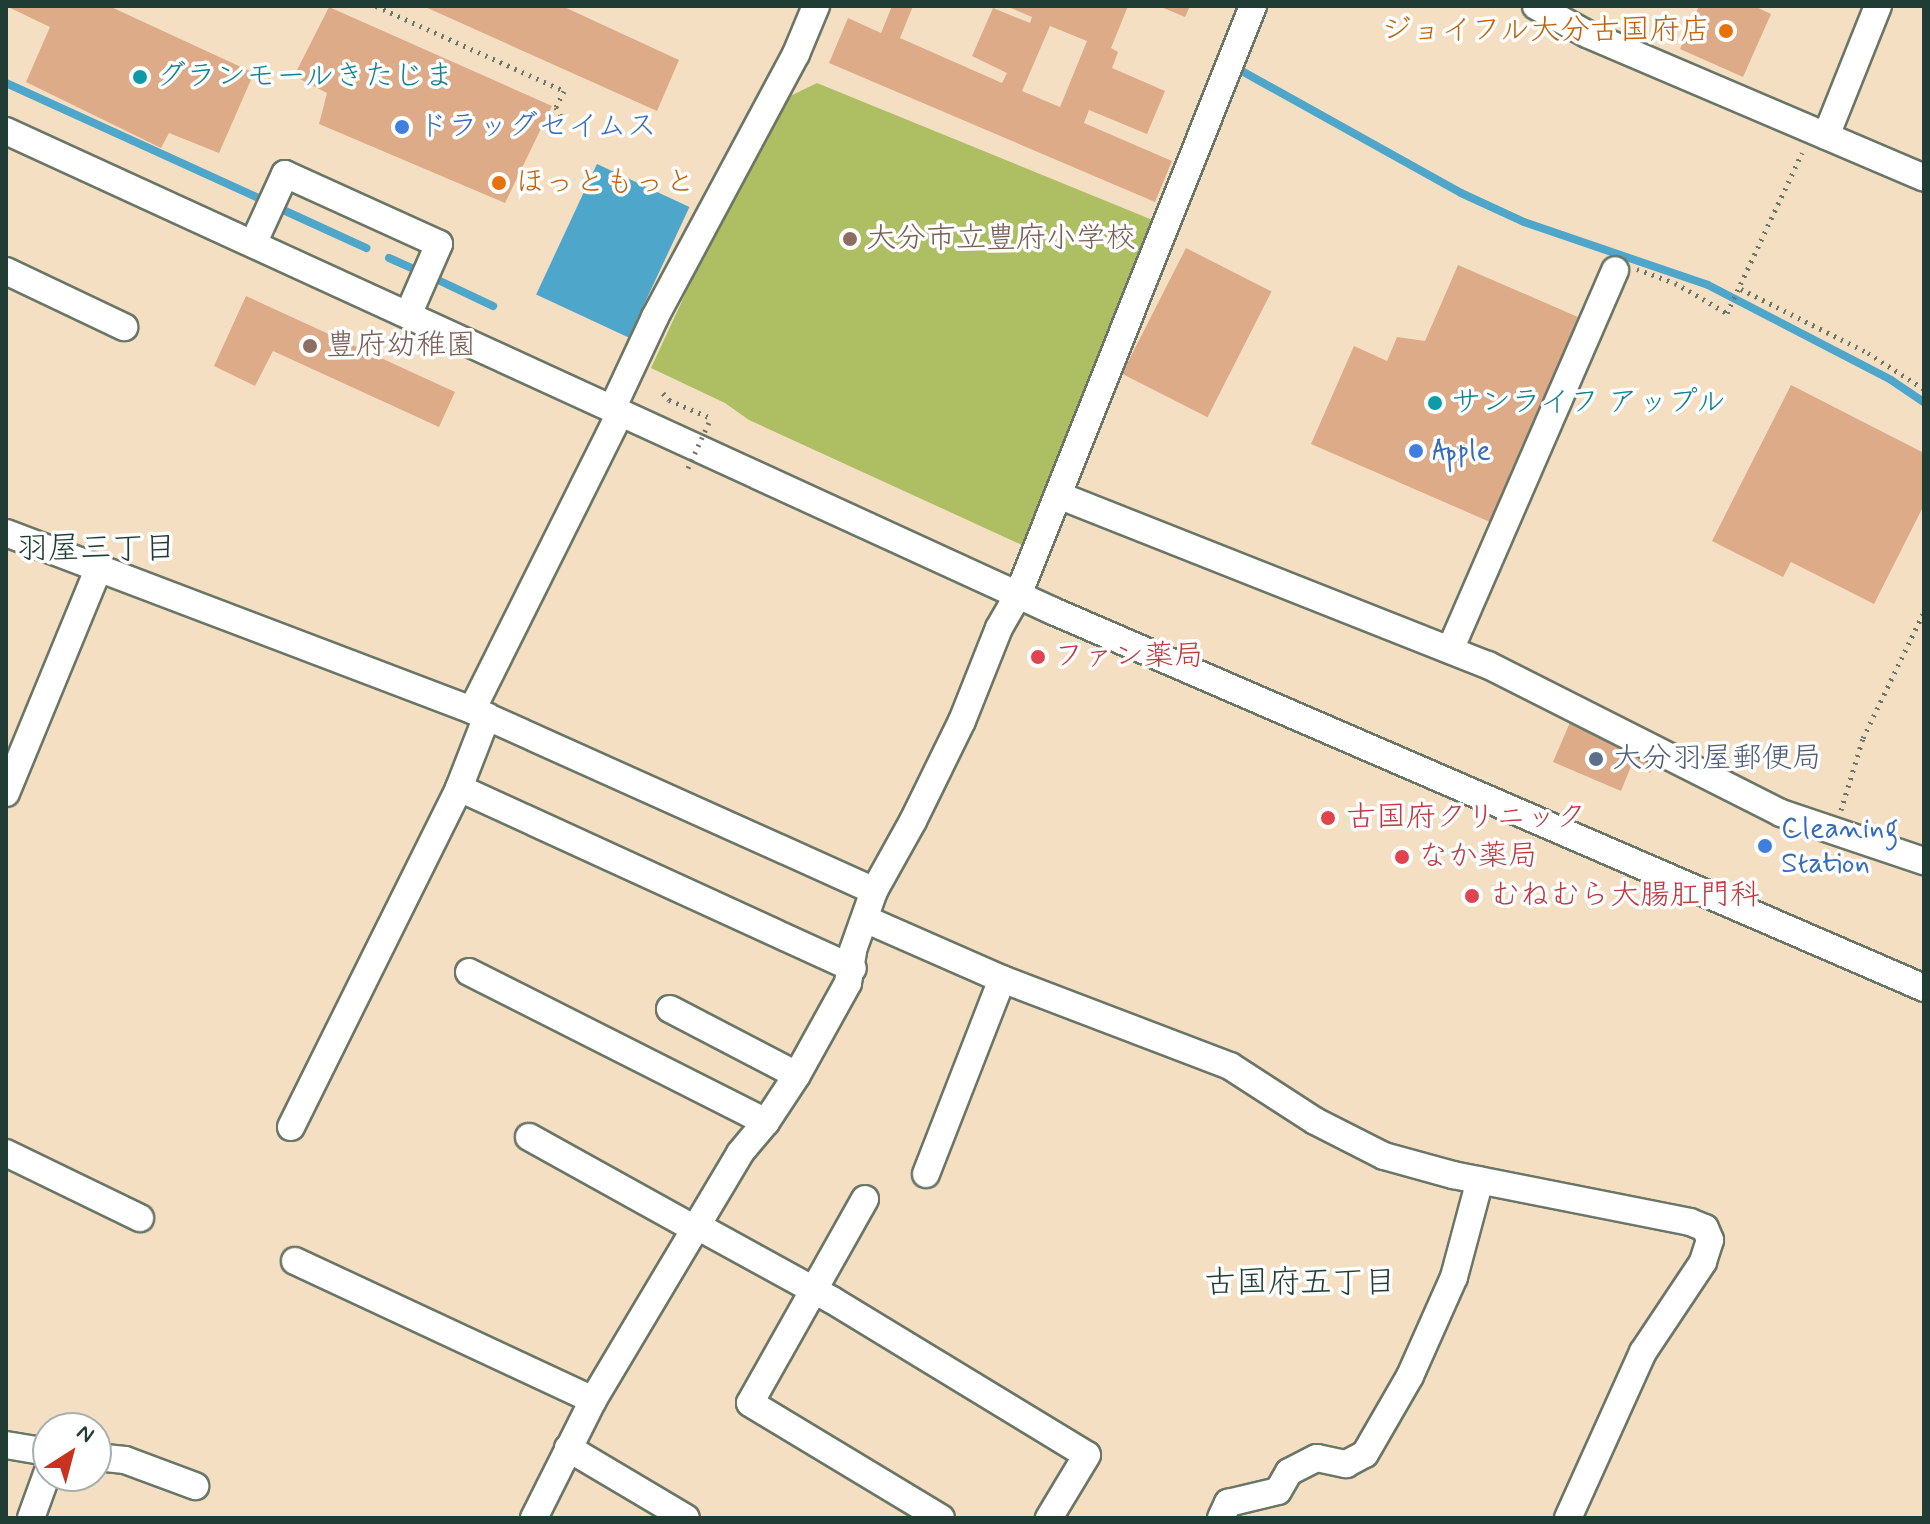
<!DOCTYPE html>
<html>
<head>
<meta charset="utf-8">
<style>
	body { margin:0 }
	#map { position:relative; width:1930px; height:1524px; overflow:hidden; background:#f4dfc3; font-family:Mynerve,"Klee One",sans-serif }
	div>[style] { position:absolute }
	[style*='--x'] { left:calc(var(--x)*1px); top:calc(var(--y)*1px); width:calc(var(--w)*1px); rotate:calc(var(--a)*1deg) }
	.green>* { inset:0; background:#adbf62 }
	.water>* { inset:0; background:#4ea6cb; transform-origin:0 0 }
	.stream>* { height:8px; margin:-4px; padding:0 4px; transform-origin:4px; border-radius:4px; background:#4ea6cb }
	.building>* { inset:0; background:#deab89; transform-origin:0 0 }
	.path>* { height:5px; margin-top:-2.5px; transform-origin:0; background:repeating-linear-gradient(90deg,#6a7666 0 2px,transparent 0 8px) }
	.roads { filter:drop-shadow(2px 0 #6a7666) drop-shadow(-2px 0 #6a7666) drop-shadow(0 2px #6a7666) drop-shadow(0 -2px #6a7666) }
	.minor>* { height:26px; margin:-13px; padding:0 13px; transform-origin:13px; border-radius:13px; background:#fff }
	.path-bridge>* { height:5px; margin-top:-2.5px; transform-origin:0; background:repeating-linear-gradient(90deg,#6a7666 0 2px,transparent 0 8px) }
	.dots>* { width:22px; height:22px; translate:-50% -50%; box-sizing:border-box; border:4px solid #fff; border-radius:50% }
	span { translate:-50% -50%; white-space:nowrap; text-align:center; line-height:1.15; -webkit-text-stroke:7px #fff; paint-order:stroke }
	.food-label { font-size:30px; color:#c56008 }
	.right { translate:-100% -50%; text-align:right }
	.left { translate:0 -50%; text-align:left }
	.culture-label { font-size:30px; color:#0d838f }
	.shop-label { font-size:30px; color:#366cbe }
	.education-label { font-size:30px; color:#785e54 }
	.health-label { font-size:30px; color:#be3a42 }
	.service-label { font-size:30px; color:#4e5e75 }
	.neighbourhood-label { font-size:32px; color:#1f3d34 }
	.frame { position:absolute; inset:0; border:8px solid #1f3d34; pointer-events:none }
	.north { position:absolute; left:32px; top:1412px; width:80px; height:80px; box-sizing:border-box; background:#fff; border:2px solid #a5b1ae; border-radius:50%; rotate:36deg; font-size:22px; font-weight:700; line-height:32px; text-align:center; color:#1f3d34 }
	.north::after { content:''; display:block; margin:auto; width:28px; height:36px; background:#c8321e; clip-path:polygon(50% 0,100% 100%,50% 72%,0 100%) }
</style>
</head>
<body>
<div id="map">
	<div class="green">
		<i style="clip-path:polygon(817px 83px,1160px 223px,1022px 545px,749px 420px,725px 403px,651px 368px,707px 247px,784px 99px)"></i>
	</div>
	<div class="water">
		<i style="left:597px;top:164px;width:102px;height:144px;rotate:25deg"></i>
	</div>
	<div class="stream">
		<i style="--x:1240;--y:70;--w:253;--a:29.1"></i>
		<i style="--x:1461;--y:193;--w:69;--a:24.7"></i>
		<i style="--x:1524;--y:222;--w:194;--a:18.9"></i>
		<i style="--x:1708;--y:285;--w:206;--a:27.4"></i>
		<i style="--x:1891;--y:380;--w:40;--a:34"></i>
		<i style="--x:6;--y:83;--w:279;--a:24.5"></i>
		<i style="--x:281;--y:209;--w:94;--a:24.6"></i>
		<i style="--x:389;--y:258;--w:30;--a:24"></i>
		<i style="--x:438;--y:280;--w:61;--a:25.3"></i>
	</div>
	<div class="building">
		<i style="clip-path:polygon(6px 6px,109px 6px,254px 73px,219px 153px,169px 133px,161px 148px,26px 82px,50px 27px)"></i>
		<i style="clip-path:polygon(423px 6px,562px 6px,679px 60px,657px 111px)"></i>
		<i style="clip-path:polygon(evenodd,892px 6px,913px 6px,900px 38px,1002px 83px,1007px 73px,972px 56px,993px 8px,1030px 23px,1032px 17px,1006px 6px,1128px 6px,1111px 48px,1118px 52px,1112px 68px,1165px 91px,1147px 134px,1089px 110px,1084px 123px,1172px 161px,1155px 202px,829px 63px,848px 18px,881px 33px,892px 6px,1050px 26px,1087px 41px,1060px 107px,1022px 91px,1050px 26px)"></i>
		<i style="clip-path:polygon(1159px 6px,1190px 6px,1185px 17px)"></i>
		<i style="clip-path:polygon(1699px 6px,1754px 6px,1771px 14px,1743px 77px,1680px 49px)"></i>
		<i style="clip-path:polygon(329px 7px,552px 106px,505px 203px,319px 124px,327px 93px,294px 76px)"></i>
		<i style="left:1186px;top:248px;width:96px;height:141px;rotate:27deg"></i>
		<i style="clip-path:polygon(1458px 265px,1578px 317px,1490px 522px,1311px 444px,1354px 346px,1387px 361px,1397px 337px,1425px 341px)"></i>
		<i style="clip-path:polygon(246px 296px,455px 392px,439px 427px,273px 351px,255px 386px,214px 366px)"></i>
		<i style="clip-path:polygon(1791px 385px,1924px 453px,1924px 505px,1874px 604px,1791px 562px,1783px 577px,1712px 541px)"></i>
		<i style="clip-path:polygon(1571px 720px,1657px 757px,1650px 773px,1632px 764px,1621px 791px,1553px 762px)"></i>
	</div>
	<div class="path">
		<i style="--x:376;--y:6;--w:206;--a:24.3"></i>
		<i style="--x:564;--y:91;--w:18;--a:117"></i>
		<i style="--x:556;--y:107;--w:15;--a:62"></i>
		<i style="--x:1637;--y:269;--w:40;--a:20.2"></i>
		<i style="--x:1675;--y:283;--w:60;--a:30"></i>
		<i style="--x:1727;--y:313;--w:177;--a:-64.9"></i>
		<i style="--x:1741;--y:289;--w:142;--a:26.7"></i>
		<i style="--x:1868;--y:353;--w:67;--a:32.7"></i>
		<i style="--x:663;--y:393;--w:9;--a:49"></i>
		<i style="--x:669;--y:400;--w:46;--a:23.2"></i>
		<i style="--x:1841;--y:810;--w:75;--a:-73"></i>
		<i style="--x:1863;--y:738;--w:140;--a:-64.2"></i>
	</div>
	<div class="roads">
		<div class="minor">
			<i style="--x:1536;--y:6;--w:58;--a:28.8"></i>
			<i style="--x:1587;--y:34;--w:366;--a:23.1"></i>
			<i style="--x:6;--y:131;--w:1152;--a:24.63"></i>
			<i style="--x:1053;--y:611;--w:949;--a:23.4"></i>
			<i style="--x:1826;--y:136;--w:140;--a:-68.2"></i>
			<i style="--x:253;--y:244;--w:77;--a:-65.4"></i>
			<i style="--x:285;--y:174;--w:169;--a:24.4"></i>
			<i style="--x:439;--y:244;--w:77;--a:113.6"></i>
			<i style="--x:6;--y:271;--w:131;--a:25.4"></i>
			<i style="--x:612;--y:409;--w:102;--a:-64.9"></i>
			<i style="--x:655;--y:317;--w:298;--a:-61.8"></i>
			<i style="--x:796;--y:54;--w:52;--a:-67.4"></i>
			<i style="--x:1058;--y:495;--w:462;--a:21.6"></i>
			<i style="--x:1488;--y:665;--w:328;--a:26.8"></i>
			<i style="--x:1781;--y:813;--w:151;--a:18.6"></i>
			<i style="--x:6;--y:533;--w:498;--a:20.8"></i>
			<i style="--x:472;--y:710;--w:441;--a:24.2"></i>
			<i style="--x:1450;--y:650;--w:414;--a:-66.5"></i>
			<i style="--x:472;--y:710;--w:332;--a:-63.5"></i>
			<i style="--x:459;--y:788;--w:433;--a:24.6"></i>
			<i style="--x:6;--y:793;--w:244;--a:-67.6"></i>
			<i style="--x:865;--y:919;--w:150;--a:23.7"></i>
			<i style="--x:1002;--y:979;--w:244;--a:20.9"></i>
			<i style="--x:1230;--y:1066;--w:101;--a:32.9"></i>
			<i style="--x:1315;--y:1121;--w:77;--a:26.9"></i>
			<i style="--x:1384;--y:1156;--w:72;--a:15.4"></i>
			<i style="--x:1453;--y:1175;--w:242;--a:11.2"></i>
			<i style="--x:1690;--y:1222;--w:16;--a:22"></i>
			<i style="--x:1705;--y:1228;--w:13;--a:67"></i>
			<i style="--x:1710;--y:1240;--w:23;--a:108"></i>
			<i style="--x:1703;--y:1262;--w:108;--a:123.7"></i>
			<i style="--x:1643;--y:1352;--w:182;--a:114.3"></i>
			<i style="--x:469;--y:972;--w:333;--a:26.8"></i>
			<i style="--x:670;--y:1009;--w:143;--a:27.5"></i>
			<i style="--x:291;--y:1127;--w:378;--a:-63.6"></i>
			<i style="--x:459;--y:788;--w:77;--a:-68.7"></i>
			<i style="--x:529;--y:1137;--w:192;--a:29"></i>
			<i style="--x:6;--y:1153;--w:149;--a:25.9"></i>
			<i style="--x:926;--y:1174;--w:209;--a:-68.7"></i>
			<i style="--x:865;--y:1199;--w:234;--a:119.4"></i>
			<i style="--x:750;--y:1403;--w:223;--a:31.1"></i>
			<i style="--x:699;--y:1227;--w:152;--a:28.8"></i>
			<i style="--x:832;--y:1300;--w:298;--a:31.3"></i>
			<i style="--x:1087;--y:1455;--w:74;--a:121.1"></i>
			<i style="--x:295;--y:1261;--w:329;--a:25"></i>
			<i style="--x:6;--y:1445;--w:43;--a:9.5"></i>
			<i style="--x:568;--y:1448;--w:137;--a:30.7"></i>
			<i style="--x:96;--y:1457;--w:29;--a:6"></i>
			<i style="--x:125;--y:1460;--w:75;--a:20.4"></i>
			<i style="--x:31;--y:1518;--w:50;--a:-70.1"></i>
			<i style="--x:534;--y:1518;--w:132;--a:-63.4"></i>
			<i style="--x:593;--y:1400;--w:287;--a:-59.2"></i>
			<i style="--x:740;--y:1153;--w:40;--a:-50"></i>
			<i style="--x:766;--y:1122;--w:56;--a:-56.6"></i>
			<i style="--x:797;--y:1075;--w:105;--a:-61"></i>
			<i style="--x:848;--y:983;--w:33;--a:-81"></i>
			<i style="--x:853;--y:950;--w:63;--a:-70.4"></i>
			<i style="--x:874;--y:891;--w:80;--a:-60.9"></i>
			<i style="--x:913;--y:821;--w:111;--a:-63.9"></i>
			<i style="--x:962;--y:721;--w:100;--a:-68.3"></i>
			<i style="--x:999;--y:628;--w:38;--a:-60"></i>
			<i style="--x:1018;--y:595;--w:634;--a:-68.25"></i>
			<i style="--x:1221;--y:1518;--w:17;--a:-65"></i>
			<i style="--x:1228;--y:1503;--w:51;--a:-13.5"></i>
			<i style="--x:1278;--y:1491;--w:22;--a:-60"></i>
			<i style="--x:1289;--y:1472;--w:31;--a:-27"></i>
			<i style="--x:1317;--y:1458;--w:30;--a:12"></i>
			<i style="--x:1346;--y:1464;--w:21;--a:-28"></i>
			<i style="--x:1365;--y:1454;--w:90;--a:-60"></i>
			<i style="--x:1410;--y:1376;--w:108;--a:-66"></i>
			<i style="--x:1454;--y:1277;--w:100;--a:-75"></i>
		</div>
	</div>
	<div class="path-bridge">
		<i style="--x:688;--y:468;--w:55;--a:-65.3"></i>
	</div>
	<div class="dots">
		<i style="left:1726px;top:31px;background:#e8710a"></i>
		<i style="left:140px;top:77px;background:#0f9aa8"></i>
		<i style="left:402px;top:127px;background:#3f7fe0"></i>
		<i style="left:499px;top:183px;background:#e8710a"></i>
		<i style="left:850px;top:239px;background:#8d6e63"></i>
		<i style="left:310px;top:346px;background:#8d6e63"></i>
		<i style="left:1435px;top:403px;background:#0f9aa8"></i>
		<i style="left:1416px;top:451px;background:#3f7fe0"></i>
		<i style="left:1038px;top:657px;background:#e0444e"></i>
		<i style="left:1596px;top:759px;background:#5c6f8a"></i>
		<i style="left:1328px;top:818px;background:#e0444e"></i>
		<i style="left:1765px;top:846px;background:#3f7fe0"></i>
		<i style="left:1402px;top:857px;background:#e0444e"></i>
		<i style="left:1472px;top:896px;background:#e0444e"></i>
	</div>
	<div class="food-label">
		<span class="right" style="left:1710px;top:31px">ジョイフル大分古国府店</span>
		<span class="left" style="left:515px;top:183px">ほっともっと</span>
	</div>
	<div class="culture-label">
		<span class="left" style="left:156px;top:77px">グランモールきたじま</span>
		<span class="left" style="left:1451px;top:403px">サンライフ アップル</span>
	</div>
	<div class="shop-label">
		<span class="left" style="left:418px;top:127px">ドラッグセイムス</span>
		<span class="left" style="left:1432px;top:451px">Apple</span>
		<span class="left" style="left:1781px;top:846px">Cleaning<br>Station</span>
	</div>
	<div class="education-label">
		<span class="left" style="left:866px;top:239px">大分市立豊府小学校</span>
		<span class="left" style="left:326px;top:346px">豊府幼稚園</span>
	</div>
	<div class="health-label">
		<span class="left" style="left:1054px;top:657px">ファン薬局</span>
		<span class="left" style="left:1346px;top:818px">古国府クリニック</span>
		<span class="left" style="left:1418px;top:857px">なか薬局</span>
		<span class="left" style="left:1490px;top:896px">むねむら大腸肛門科</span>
	</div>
	<div class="service-label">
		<span class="left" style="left:1612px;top:759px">大分羽屋郵便局</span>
	</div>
	<div class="neighbourhood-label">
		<span style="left:96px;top:549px">羽屋三丁目</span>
		<span style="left:1300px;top:1283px">古国府五丁目</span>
	</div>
	<div class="frame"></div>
	<div class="north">N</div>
</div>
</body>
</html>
